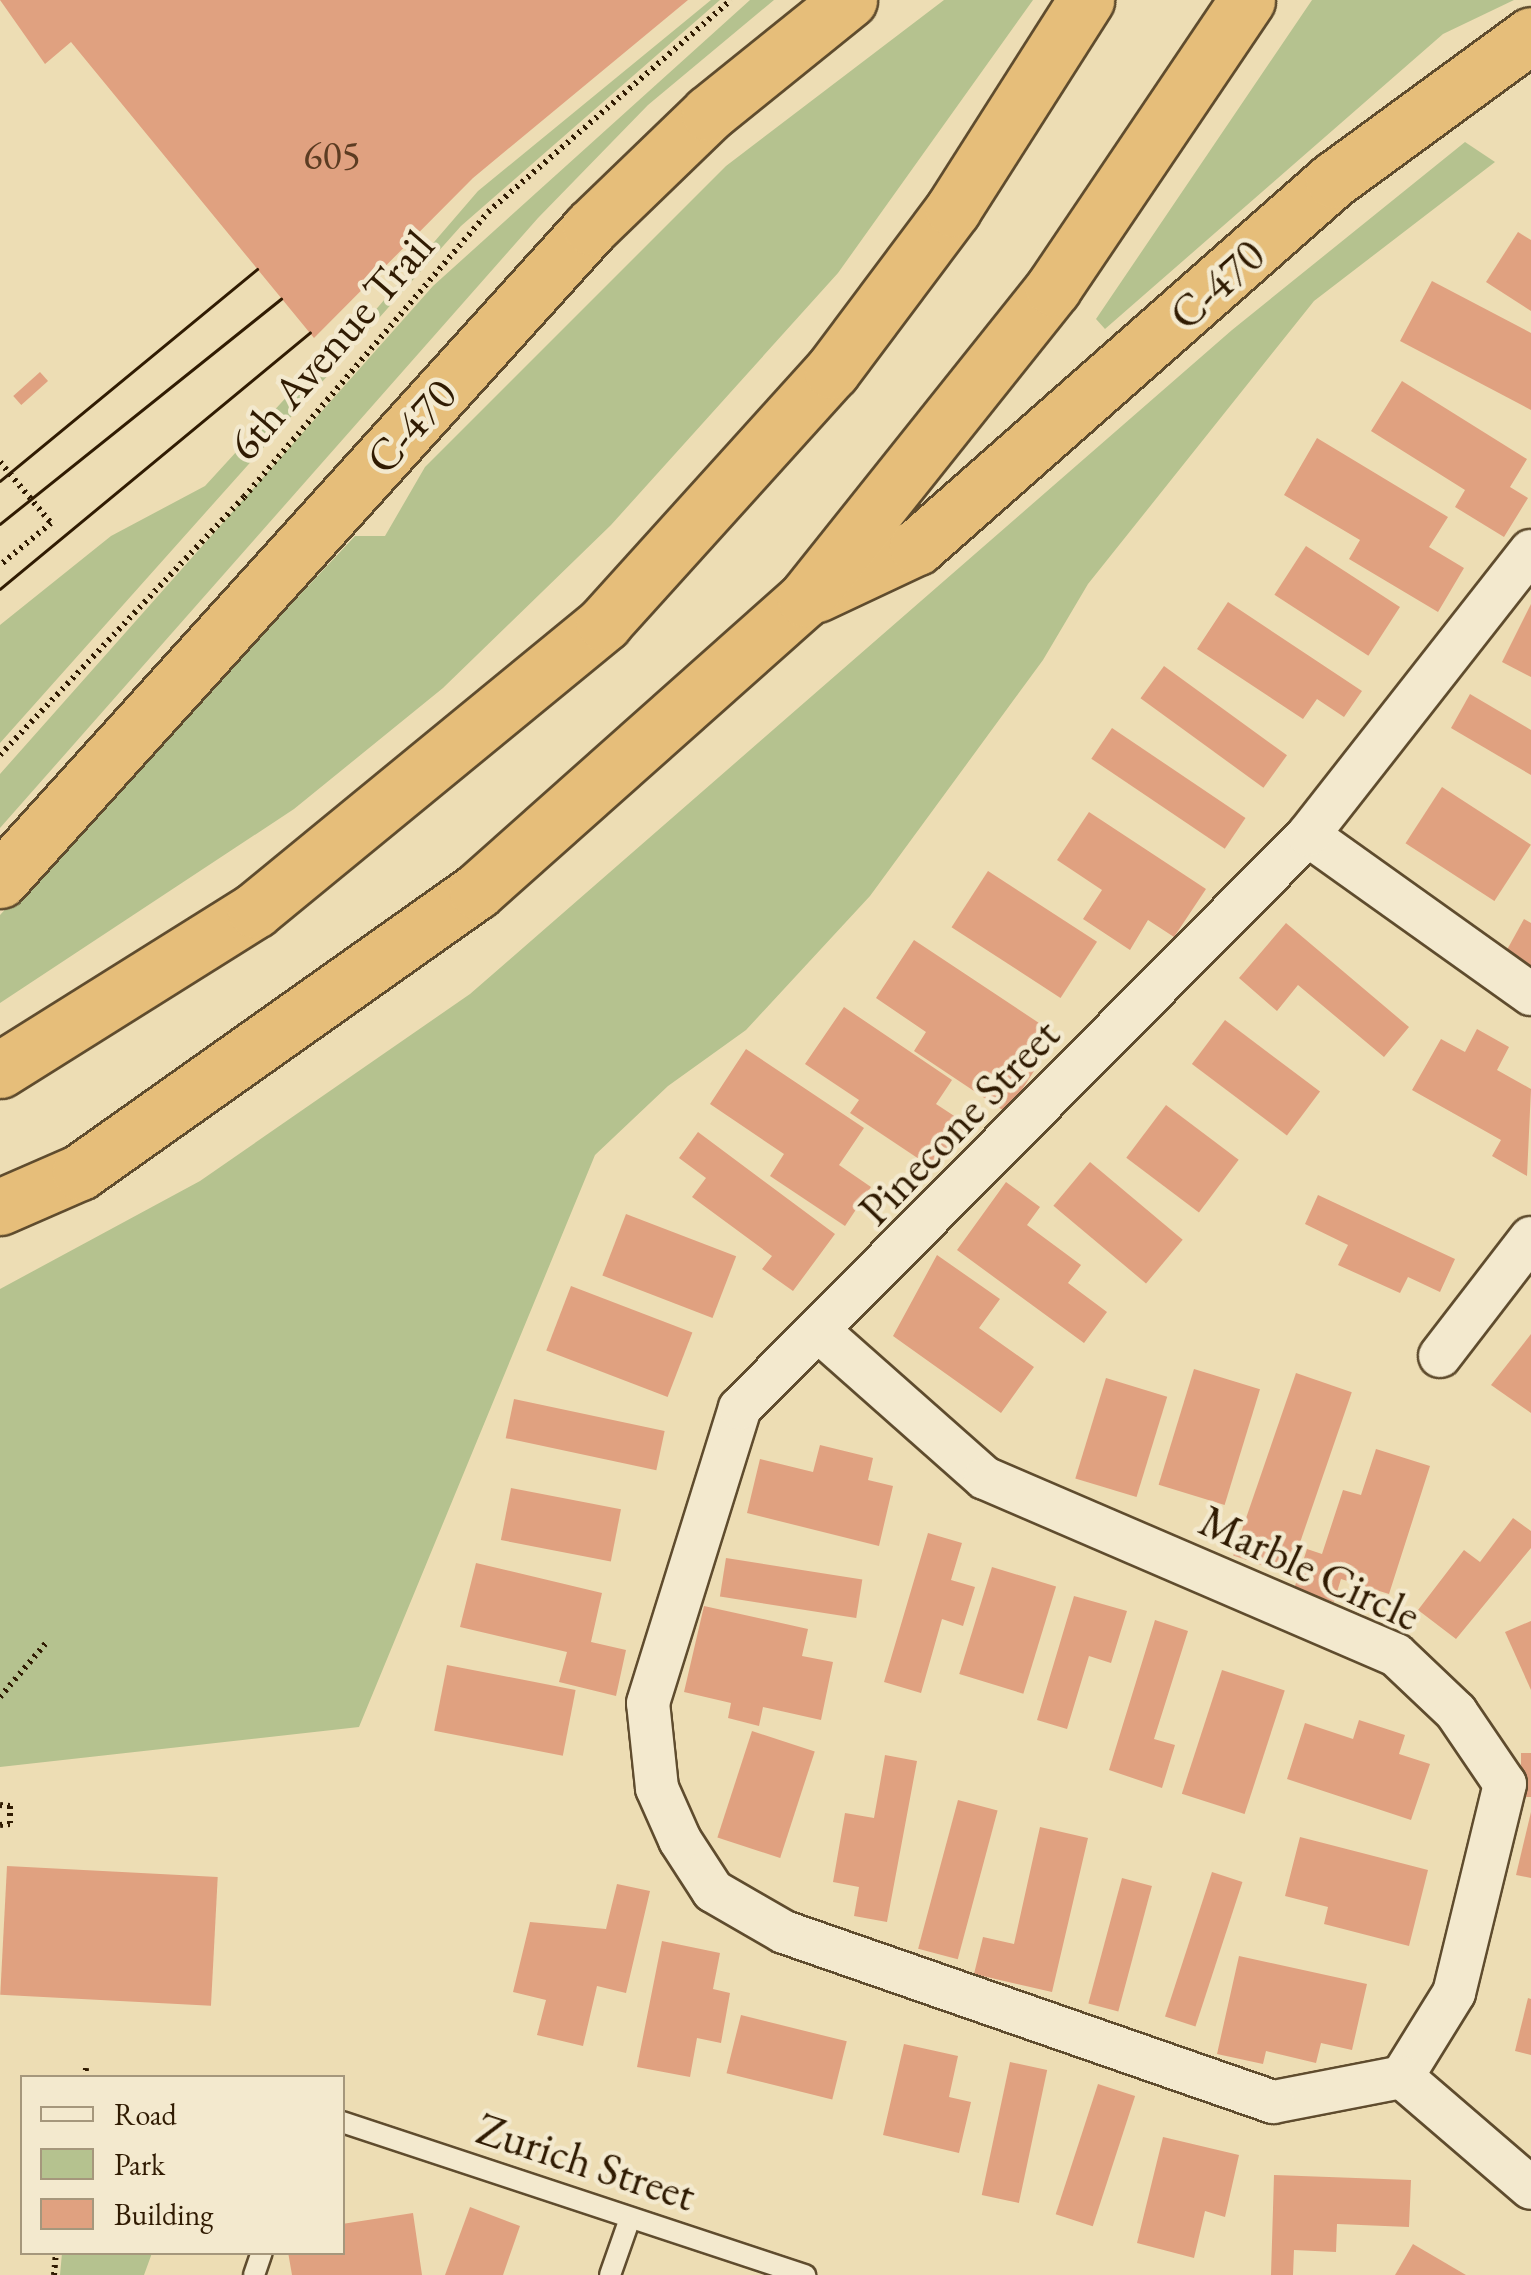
<!DOCTYPE html>
<html>
<head>
<meta charset="utf-8">
<style>
	body { margin:0 }
	#map { position:relative; width:1531px; height:2275px; overflow:hidden; background:#edddb4; font-family:"EB Garamond",serif }
	div>[style] { position:absolute }
	[style*='--x'] { left:calc(var(--x)*1px); top:calc(var(--y)*1px); width:calc(var(--w)*1px); rotate:calc(var(--a)*1deg) }
	.green>* { inset:0; background:#b5c28f }
	.building>* { inset:0; background:#e0a180; transform-origin:0 0 }
	.path>* { height:6px; margin-top:-3px; transform-origin:0; background:repeating-linear-gradient(90deg,#301b02 0 2.5px,transparent 0 7.5px) }
	.roads { filter:drop-shadow(2px 0 #5f4c2e) drop-shadow(-2px 0 #5f4c2e) drop-shadow(0 2px #5f4c2e) drop-shadow(0 -2px #5f4c2e) }
	.lane>* { height:20px; margin:-10px; padding:0 10px; transform-origin:10px; border-radius:10px; background:#f3e9ce }
	.street>* { height:42px; margin:-21px; padding:0 21px; transform-origin:21px; border-radius:21px; background:#f3e9ce }
	.highway>* { height:55px; margin:-27.5px; padding:0 27.5px; transform-origin:27.5px; border-radius:27.5px; background:#e6be7a }
	.tram>* { height:2.5px; margin:-1.25px; padding:0 1.25px; transform-origin:1.25px; border-radius:1.25px; background:#301b02 }
	span { translate:-50% -50%; white-space:nowrap; text-align:center; line-height:1.15; -webkit-text-stroke:9px #f3e9ce; paint-order:stroke }
	.number-label { font-size:40px; color:#5c3c22 }
	.number-label span { -webkit-text-stroke-width:0 }
	.street-label { font-size:45px; color:#301b02 }
	.legend { position:absolute; left:20px; top:2075px; width:325px; height:180px; box-sizing:border-box; background:#f3e9ce; border:2px solid #a5977c; margin:0; padding:12px 18px; list-style:none; font-size:30px; color:#301b02 }
	.legend li { display:flex; align-items:center; gap:20px; height:50px }
	.legend b { width:50px; border:2px solid #a5977c }
</style>
</head>
<body>
<div id="map">
	<div class="green">
		<i style="clip-path:polygon(711px 0,720px 0,461px 226px,0 743px,0 625px,111px 536px,205px 486px,302px 380px,329px 364px,478px 191px)"></i>
		<i style="clip-path:polygon(750px 0,774px 0,648px 105px,538px 218px,0 828px,0 774px,433px 286px)"></i>
		<i style="clip-path:polygon(944px 0,1033px 0,838px 273px,611px 525px,443px 688px,294px 809px,0 1003px,0 915px,355px 536px,385px 536px,425px 467px,726px 166px)"></i>
		<i style="clip-path:polygon(1312px 0,1514px 0,1443px 34px,1105px 329px,1096px 319px)"></i>
		<i style="clip-path:polygon(1465px 142px,1495px 162px,1314px 301px,1088px 584px,1043px 660px,870px 896px,746px 1030px,668px 1086px,595px 1155px,359px 1727px,0 1767px,0 1289px,200px 1181px,470px 994px,1232px 330px)"></i>
		<i style="clip-path:polygon(62px 2253px,62px 2252px,152px 2253px,144px 2275px,60px 2275px)"></i>
	</div>
	<div class="building">
		<i style="clip-path:polygon(0 0,688px 0,473px 178px,314px 338px,71px 42px,45px 64px)"></i>
		<i style="clip-path:polygon(1518px 232px,1531px 240px,1531px 311px,1486px 282px)"></i>
		<i style="clip-path:polygon(1432px 281px,1531px 333px,1531px 410px,1400px 341px)"></i>
		<i style="left:40px;top:372px;width:12px;height:36px;rotate:48deg"></i>
		<i style="clip-path:polygon(1402px 381px,1527px 459px,1510px 487px,1528px 498px,1504px 537px,1455px 507px,1465px 490px,1371px 431px)"></i>
		<i style="clip-path:polygon(1317px 438px,1448px 517px,1429px 547px,1464px 568px,1438px 612px,1349px 559px,1360px 540px,1284px 495px)"></i>
		<i style="left:1306px;top:546px;width:112px;height:58px;rotate:33deg"></i>
		<i style="clip-path:polygon(1228px 602px,1362px 691px,1344px 717px,1317px 699px,1303px 719px,1197px 649px)"></i>
		<i style="clip-path:polygon(1531px 604px,1531px 677px,1502px 662px)"></i>
		<i style="left:1164px;top:666px;width:152px;height:40px;rotate:36deg"></i>
		<i style="clip-path:polygon(1470px 694px,1531px 730px,1531px 775px,1451px 728px)"></i>
		<i style="left:1112px;top:728px;width:161px;height:37px;rotate:34deg"></i>
		<i style="left:1442px;top:787px;width:106px;height:67px;rotate:33deg"></i>
		<i style="clip-path:polygon(1089px 812px,1206px 889px,1174px 937px,1148px 920px,1130px 950px,1083px 919px,1102px 890px,1057px 860px)"></i>
		<i style="left:988px;top:871px;width:130px;height:67px;rotate:33deg"></i>
		<i style="clip-path:polygon(1524px 919px,1531px 923px,1531px 972px,1503px 957px)"></i>
		<i style="clip-path:polygon(1286px 923px,1409px 1027px,1384px 1057px,1298px 985px,1277px 1011px,1239px 978px)"></i>
		<i style="clip-path:polygon(914px 940px,1042px 1025px,1027px 1046px,1043px 1057px,1007px 1113px,914px 1051px,926px 1032px,876px 998px)"></i>
		<i style="clip-path:polygon(844px 1007px,952px 1080px,936px 1104px,968px 1125px,937px 1171px,850px 1113px,859px 1100px,805px 1064px)"></i>
		<i style="left:1225px;top:1020px;width:119px;height:55px;rotate:37deg"></i>
		<i style="clip-path:polygon(1477px 1029px,1509px 1047px,1497px 1070px,1531px 1089px,1527px 1176px,1492px 1156px,1501px 1140px,1412px 1090px,1441px 1039px,1465px 1052px)"></i>
		<i style="clip-path:polygon(746px 1049px,864px 1128px,839px 1165px,871px 1187px,845px 1226px,770px 1176px,784px 1154px,710px 1104px)"></i>
		<i style="left:1166px;top:1105px;width:91px;height:66px;rotate:37deg"></i>
		<i style="clip-path:polygon(698px 1132px,835px 1234px,793px 1291px,762px 1269px,772px 1256px,692px 1197px,706px 1178px,679px 1158px)"></i>
		<i style="left:1090px;top:1162px;width:121px;height:57px;rotate:40deg"></i>
		<i style="clip-path:polygon(1006px 1182px,1040px 1207px,1027px 1225px,1081px 1265px,1068px 1283px,1107px 1312px,1084px 1343px,957px 1250px)"></i>
		<i style="clip-path:polygon(1318px 1195px,1455px 1259px,1440px 1292px,1408px 1277px,1400px 1293px,1338px 1265px,1348px 1245px,1305px 1224px)"></i>
		<i style="left:626px;top:1214px;width:118px;height:66px;rotate:21deg"></i>
		<i style="clip-path:polygon(937px 1255px,1000px 1299px,979px 1328px,1034px 1367px,1001px 1413px,893px 1336px)"></i>
		<i style="left:571px;top:1286px;width:130px;height:69px;rotate:21deg"></i>
		<i style="clip-path:polygon(1531px 1334px,1531px 1413px,1491px 1385px)"></i>
		<i style="left:1194px;top:1369px;width:69px;height:121px;rotate:17deg"></i>
		<i style="left:1296px;top:1373px;width:59px;height:193px;rotate:19deg"></i>
		<i style="left:1106px;top:1378px;width:64px;height:105px;rotate:17deg"></i>
		<i style="left:514px;top:1399px;width:154px;height:40px;rotate:12deg"></i>
		<i style="clip-path:polygon(820px 1445px,873px 1458px,868px 1480px,893px 1486px,879px 1546px,747px 1513px,760px 1459px,813px 1472px)"></i>
		<i style="clip-path:polygon(1376px 1449px,1430px 1466px,1389px 1594px,1341px 1579px,1334px 1602px,1294px 1589px,1307px 1549px,1322px 1554px,1343px 1490px,1361px 1495px)"></i>
		<i style="left:511px;top:1488px;width:112px;height:53px;rotate:11deg"></i>
		<i style="clip-path:polygon(1513px 1518px,1531px 1531px,1531px 1548px,1456px 1639px,1418px 1610px,1464px 1550px,1480px 1562px)"></i>
		<i style="clip-path:polygon(928px 1533px,962px 1543px,951px 1580px,975px 1587px,963px 1626px,942px 1619px,921px 1693px,884px 1682px)"></i>
		<i style="left:726px;top:1558px;width:138px;height:39px;rotate:9deg"></i>
		<i style="clip-path:polygon(476px 1563px,602px 1593px,591px 1642px,626px 1650px,616px 1696px,559px 1682px,567px 1652px,460px 1627px)"></i>
		<i style="left:992px;top:1567px;width:67px;height:112px;rotate:17deg"></i>
		<i style="clip-path:polygon(1074px 1596px,1127px 1611px,1111px 1663px,1089px 1656px,1067px 1729px,1037px 1720px)"></i>
		<i style="clip-path:polygon(704px 1606px,808px 1629px,802px 1656px,833px 1662px,821px 1720px,763px 1707px,759px 1726px,728px 1718px,731px 1703px,684px 1692px)"></i>
		<i style="clip-path:polygon(1155px 1620px,1188px 1631px,1154px 1739px,1175px 1745px,1162px 1788px,1109px 1770px)"></i>
		<i style="clip-path:polygon(1531px 1621px,1531px 1690px,1505px 1632px)"></i>
		<i style="left:447px;top:1665px;width:131px;height:67px;rotate:11deg"></i>
		<i style="left:1222px;top:1670px;width:66px;height:130px;rotate:18deg"></i>
		<i style="clip-path:polygon(1359px 1720px,1405px 1735px,1399px 1754px,1430px 1764px,1411px 1820px,1287px 1779px,1305px 1723px,1353px 1739px)"></i>
		<i style="left:752px;top:1731px;width:66px;height:112px;rotate:18deg"></i>
		<i style="left:1531px;top:1753px;width:44px;height:10px;rotate:90deg"></i>
		<i style="clip-path:polygon(885px 1755px,917px 1761px,887px 1922px,854px 1916px,859px 1887px,833px 1882px,845px 1813px,874px 1818px)"></i>
		<i style="left:958px;top:1800px;width:41px;height:154px;rotate:15deg"></i>
		<i style="clip-path:polygon(1531px 1812px,1531px 1878px,1516px 1875px)"></i>
		<i style="clip-path:polygon(1040px 1827px,1088px 1838px,1052px 1992px,974px 1974px,983px 1937px,1014px 1944px)"></i>
		<i style="clip-path:polygon(1300px 1837px,1428px 1870px,1409px 1946px,1324px 1924px,1328px 1907px,1285px 1896px)"></i>
		<i style="left:7px;top:1866px;width:211px;height:129px;rotate:3deg"></i>
		<i style="left:1212px;top:1872px;width:32px;height:152px;rotate:18deg"></i>
		<i style="left:1122px;top:1878px;width:31px;height:130px;rotate:15deg"></i>
		<i style="clip-path:polygon(617px 1884px,650px 1891px,626px 1993px,597px 1986px,583px 2046px,537px 2035px,546px 2000px,513px 1992px,530px 1922px,606px 1929px)"></i>
		<i style="clip-path:polygon(662px 1941px,720px 1953px,713px 1989px,730px 1993px,721px 2043px,697px 2038px,690px 2077px,637px 2067px)"></i>
		<i style="clip-path:polygon(1239px 1956px,1367px 1984px,1352px 2050px,1321px 2043px,1316px 2063px,1266px 2051px,1263px 2064px,1217px 2054px)"></i>
		<i style="clip-path:polygon(1528px 1998px,1531px 1999px,1531px 2055px,1515px 2051px)"></i>
		<i style="left:741px;top:2015px;width:109px;height:60px;rotate:14deg"></i>
		<i style="clip-path:polygon(904px 2044px,958px 2056px,949px 2097px,971px 2102px,959px 2153px,883px 2135px)"></i>
		<i style="left:1010px;top:2062px;width:38px;height:136px;rotate:12deg"></i>
		<i style="left:1098px;top:2084px;width:39px;height:137px;rotate:18deg"></i>
		<i style="clip-path:polygon(1163px 2137px,1239px 2155px,1225px 2217px,1205px 2211px,1194px 2258px,1137px 2243px)"></i>
		<i style="clip-path:polygon(1274px 2175px,1411px 2180px,1409px 2227px,1337px 2224px,1336px 2252px,1294px 2250px,1293px 2275px,1271px 2275px)"></i>
		<i style="clip-path:polygon(470px 2207px,520px 2226px,503px 2275px,445px 2275px)"></i>
		<i style="clip-path:polygon(413px 2213px,422px 2275px,292px 2275px,288px 2252px,342px 2252px,342px 2224px)"></i>
		<i style="clip-path:polygon(1413px 2244px,1466px 2275px,1395px 2275px)"></i>
	</div>
	<div class="path">
		<i style="--x:0;--y:462;--w:80;--a:50.1"></i>
		<i style="--x:51;--y:523;--w:66;--a:140.5"></i>
		<i style="--x:0;--y:755;--w:355;--a:-46.6"></i>
		<i style="--x:244;--y:497;--w:375;--a:-49.4"></i>
		<i style="--x:488;--y:212;--w:322;--a:-41.1"></i>
		<i style="--x:0;--y:1697;--w:71;--a:-49.6"></i>
		<i style="--x:0;--y:1805;--w:10;--a:6"></i>
		<i style="--x:10;--y:1806;--w:18;--a:90"></i>
		<i style="--x:10;--y:1824;--w:10;--a:174"></i>
		<i style="--x:85;--y:2078;--w:10;--a:-84"></i>
		<i style="--x:54;--y:2275;--w:23;--a:-85"></i>
	</div>
	<div class="roads">
		<div class="lane">
			<i style="--x:342;--y:2122;--w:488;--a:18.3"></i>
			<i style="--x:254;--y:2275;--w:24;--a:-71"></i>
			<i style="--x:610;--y:2275;--w:57;--a:-70.6"></i>
		</div>
		<div class="street">
			<i style="--x:1308;--y:835;--w:274;--a:35.5"></i>
			<i style="--x:822;--y:1334;--w:217;--a:41.5"></i>
			<i style="--x:985;--y:1478;--w:447;--a:23.3"></i>
			<i style="--x:1396;--y:1655;--w:83;--a:43.5"></i>
			<i style="--x:1456;--y:1712;--w:87;--a:55.8"></i>
			<i style="--x:1505;--y:1784;--w:215;--a:103.7"></i>
			<i style="--x:1454;--y:1993;--w:99;--a:121.8"></i>
			<i style="--x:1402;--y:2077;--w:131;--a:169"></i>
			<i style="--x:1273;--y:2102;--w:518;--a:-160.83"></i>
			<i style="--x:784;--y:1932;--w:82;--a:-150"></i>
			<i style="--x:713;--y:1891;--w:61;--a:-122.9"></i>
			<i style="--x:680;--y:1840;--w:57;--a:-113.9"></i>
			<i style="--x:657;--y:1788;--w:85;--a:-96"></i>
			<i style="--x:648;--y:1703;--w:309;--a:-72.7"></i>
			<i style="--x:740;--y:1408;--w:807;--a:-45.25"></i>
			<i style="--x:1308;--y:835;--w:361;--a:-51.9"></i>
			<i style="--x:1440;--y:1356;--w:149;--a:-52.4"></i>
			<i style="--x:1402;--y:2077;--w:170;--a:40.7"></i>
		</div>
		<div class="highway">
			<i style="--x:817;--y:594;--w:110;--a:-25.2"></i>
			<i style="--x:917;--y:547;--w:555;--a:-41.42"></i>
			<i style="--x:1333;--y:180;--w:245;--a:-36.2"></i>
			<i style="--x:0;--y:880;--w:881;--a:-47.85"></i>
			<i style="--x:591;--y:227;--w:164;--a:-44"></i>
			<i style="--x:709;--y:113;--w:180;--a:-38.9"></i>
			<i style="--x:0;--y:1070;--w:301;--a:-32.1"></i>
			<i style="--x:255;--y:910;--w:452;--a:-39.4"></i>
			<i style="--x:604;--y:623;--w:340;--a:-47.9"></i>
			<i style="--x:832;--y:371;--w:202;--a:-53.2"></i>
			<i style="--x:953;--y:209;--w:248;--a:-57.5"></i>
			<i style="--x:0;--y:1207;--w:87;--a:-23.6"></i>
			<i style="--x:80;--y:1172;--w:486;--a:-35.3"></i>
			<i style="--x:477;--y:891;--w:439;--a:-41.7"></i>
			<i style="--x:805;--y:599;--w:398;--a:-51.4"></i>
			<i style="--x:1053;--y:288;--w:347;--a:-56"></i>
		</div>
	</div>
	<div class="tram">
		<i style="--x:0;--y:481;--w:333;--a:-39.5"></i>
		<i style="--x:0;--y:524;--w:360;--a:-38.7"></i>
		<i style="--x:0;--y:589;--w:402;--a:-39.6"></i>
	</div>
	<div class="number-label">
		<span style="left:332px;top:155px">605</span>
	</div>
	<div class="street-label">
		<span style="left:1217px;top:285px;rotate:-42deg">C-470</span>
		<span style="left:331px;top:345px;rotate:-49deg">6th Avenue Trail</span>
		<span style="left:411px;top:426px;rotate:-48deg">C-470</span>
		<span style="left:959px;top:1122px;rotate:-46deg">Pinecone Street</span>
		<span style="left:1310px;top:1568px;rotate:25deg">Marble Circle</span>
		<span style="left:586px;top:2162px;rotate:18deg">Zurich Street</span>
	</div>
	<ul class="legend">
	<li><b style="height:12px;background:#f3e9ce"></b>Road</li>
	<li><b style="height:28px;background:#b5c28f"></b>Park</li>
	<li><b style="height:28px;background:#e0a180"></b>Building</li>
	</ul>
</div>
</body>
</html>
